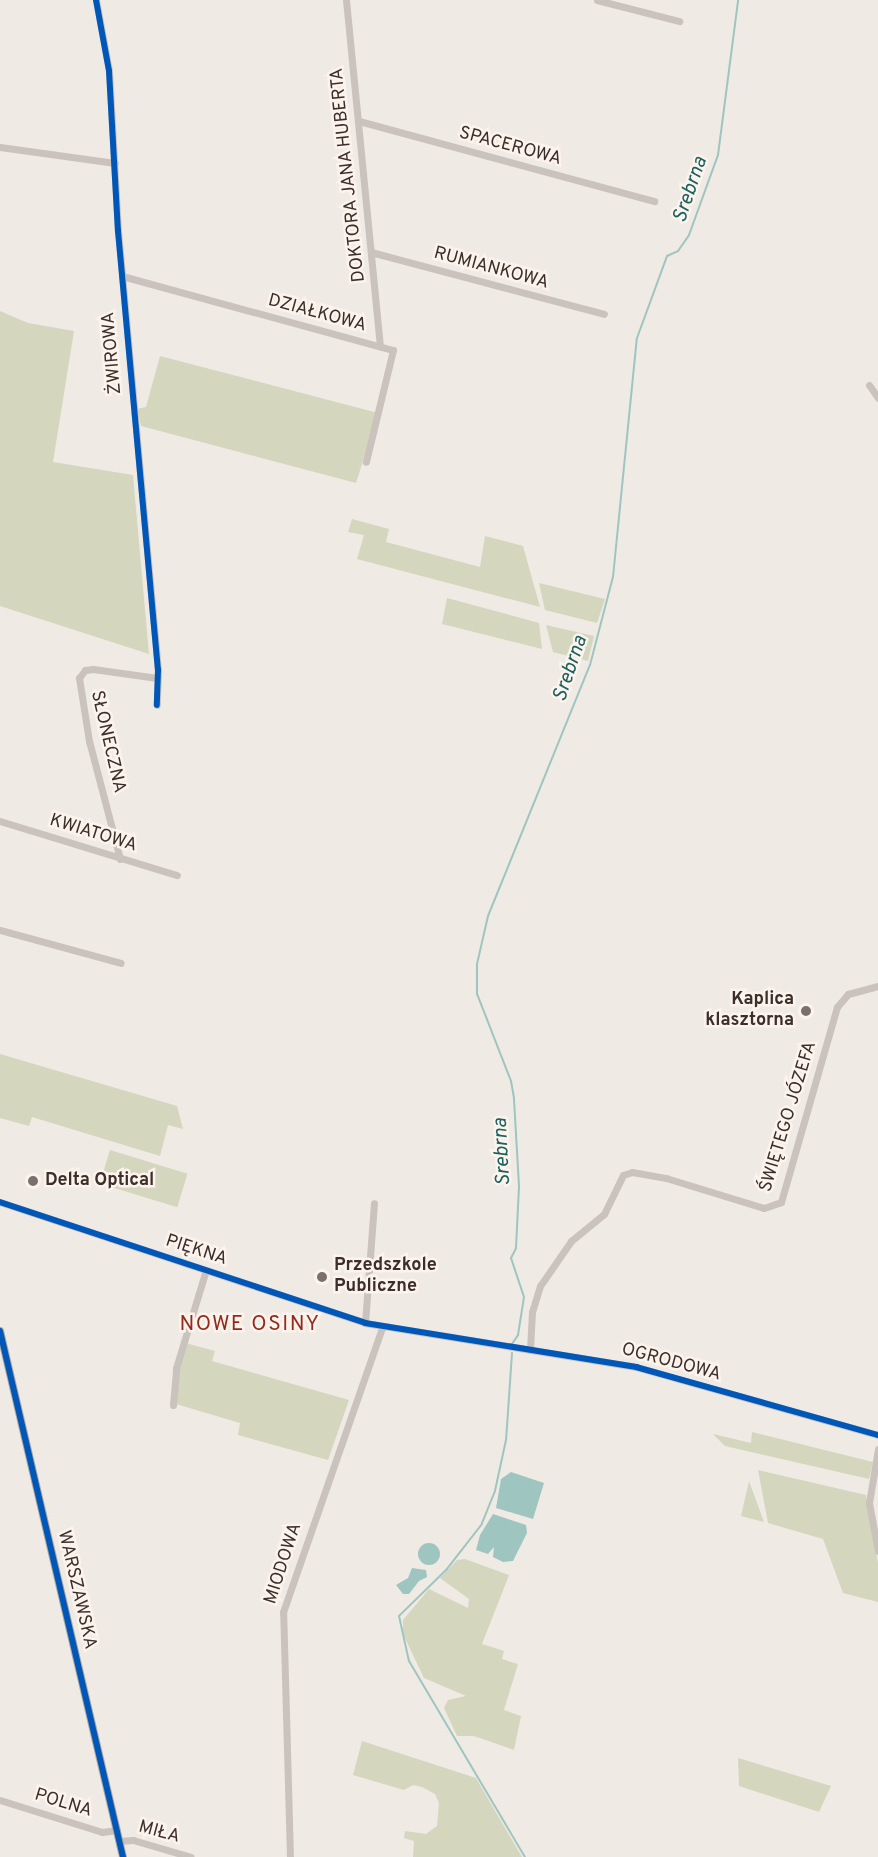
<!DOCTYPE html>
<html>
<head>
<meta charset="utf-8">
<style>
	body { margin:0 }
	#map { position:relative; width:878px; height:1857px; overflow:hidden; background:#f0eae4; font-family:Overpass,sans-serif }
	div>[style] { position:absolute }
	[style*='--x'] { left:calc(var(--x)*1px); top:calc(var(--y)*1px); width:calc(var(--w)*1px); rotate:calc(var(--a)*1deg) }
	.green>* { inset:0; background:#d4d6be; transform-origin:0 0 }
	.water>* { inset:0; background:#9fc5c0 }
	.round { border-radius:50% }
	.stream>* { height:2px; margin:-1px; padding:0 1px; transform-origin:1px; border-radius:1px; background:#9fc5c0 }
	.minor>* { height:7px; margin:-3.5px; padding:0 3.5px; transform-origin:3.5px; border-radius:3.5px; background:#cac2bd }
	.major>* { height:8px; margin:-4px; padding:0 4px; transform-origin:4px; border-radius:4px; background:#afa6a2 }
	.cycleway>* { height:6px; margin:-3px; padding:0 3px; transform-origin:3px; border-radius:3px; background:#0057b8 }
	.dots>* { width:16px; height:16px; translate:-50% -50%; box-sizing:border-box; border:3px solid #fcf3ed; border-radius:50% }
	span { translate:-50% -50%; white-space:nowrap; text-align:center; line-height:1.15; -webkit-text-stroke:5px #fcf3ed; paint-order:stroke }
	.street-label { font-size:18px; color:#3c2e2a }
	.poi-label { font-size:18px; color:#3c2e2a; font-weight:700 }
	.right { translate:-100% -50%; text-align:right }
	.left { translate:0 -50%; text-align:left }
	.water-label { font-size:20px; color:#1b615e; font-style:italic }
	.quarter-label { font-size:21px; color:#922b1c; letter-spacing:1.5px }
</style>
</head>
<body>
<div id="map">
	<div class="green">
		<i style="clip-path:polygon(0 311px,28px 323px,74px 331px,53px 462px,133px 475px,149px 654px,0 606px)"></i>
		<i style="clip-path:polygon(160px 356px,378px 413px,356px 483px,141px 426px,137px 409px,146px 407px)"></i>
		<i style="clip-path:polygon(352px 519px,389px 529px,386px 542px,480px 567px,485px 536px,523px 546px,540px 607px,357px 559px,364px 535px,348px 532px)"></i>
		<i style="clip-path:polygon(539px 583px,605px 599px,597px 623px,545px 610px)"></i>
		<i style="clip-path:polygon(447px 598px,539px 623px,542px 649px,442px 624px)"></i>
		<i style="clip-path:polygon(546px 625px,594px 636px,588px 661px,553px 652px)"></i>
		<i style="clip-path:polygon(0 1054px,177px 1106px,183px 1129px,168px 1125px,160px 1156px,32px 1117px,29px 1126px,0 1118px)"></i>
		<i style="left:110px;top:1150px;width:81px;height:35px;rotate:17deg"></i>
		<i style="clip-path:polygon(185px 1343px,215px 1351px,212px 1361px,349px 1400px,328px 1460px,238px 1435px,240px 1423px,176px 1404px,177px 1375px)"></i>
		<i style="clip-path:polygon(752px 1432px,873px 1462px,869px 1479px,725px 1446px,713px 1434px,751px 1443px)"></i>
		<i style="clip-path:polygon(758px 1470px,866px 1495px,878px 1563px,878px 1602px,843px 1593px,823px 1539px,768px 1523px)"></i>
		<i style="clip-path:polygon(749px 1481px,764px 1522px,741px 1516px)"></i>
		<i style="clip-path:polygon(465px 1559px,509px 1575px,482px 1644px,504px 1651px,502px 1659px,518px 1664px,504px 1710px,521px 1716px,514px 1750px,474px 1736px,457px 1736px,444px 1708px,448px 1700px,466px 1696px,424px 1678px,403px 1634px,403px 1620px,429px 1589px,468px 1608px,469px 1599px,440px 1578px,457px 1560px)"></i>
		<i style="clip-path:polygon(362px 1741px,476px 1778px,522px 1857px,413px 1857px,414px 1841px,404px 1838px,405px 1831px,426px 1834px,437px 1826px,439px 1803px,435px 1794px,422px 1787px,413px 1785px,404px 1790px,353px 1775px)"></i>
		<i style="clip-path:polygon(738px 1758px,831px 1786px,819px 1812px,739px 1786px)"></i>
	</div>
	<div class="water">
		<i style="clip-path:polygon(511px 1472px,544px 1483px,533px 1519px,496px 1508px,501px 1479px)"></i>
		<i style="clip-path:polygon(493px 1514px,526px 1525px,527px 1533px,513px 1561px,503px 1562px,493px 1557px,494px 1547px,488px 1554px,476px 1550px,480px 1535px)"></i>
		<i class="round" style="left:418px;top:1543px;width:22px;height:22px"></i>
		<i style="clip-path:polygon(412px 1568px,426px 1570px,427px 1577px,419px 1581px,409px 1594px,403px 1594px,396px 1585px,408px 1578px)"></i>
	</div>
	<div class="stream">
		<i style="--x:512;--y:1344;--w:11;--a:-56"></i>
		<i style="--x:518;--y:1335;--w:38;--a:-81"></i>
		<i style="--x:524;--y:1297;--w:41;--a:-108.4"></i>
		<i style="--x:511;--y:1258;--w:11;--a:-63"></i>
		<i style="--x:516;--y:1248;--w:62;--a:-87.2"></i>
		<i style="--x:519;--y:1186;--w:88;--a:-93.3"></i>
		<i style="--x:514;--y:1098;--w:17;--a:-100"></i>
		<i style="--x:511;--y:1081;--w:93;--a:-111.3"></i>
		<i style="--x:477;--y:994;--w:30;--a:-90"></i>
		<i style="--x:477;--y:964;--w:49;--a:-77.1"></i>
		<i style="--x:488;--y:916;--w:271;--a:-67.9"></i>
		<i style="--x:590;--y:665;--w:91;--a:-75.4"></i>
		<i style="--x:613;--y:577;--w:240;--a:-84.3"></i>
		<i style="--x:637;--y:338;--w:87;--a:-69.9"></i>
		<i style="--x:667;--y:256;--w:12;--a:-24"></i>
		<i style="--x:678;--y:251;--w:19;--a:-55"></i>
		<i style="--x:689;--y:235;--w:85;--a:-70.1"></i>
		<i style="--x:718;--y:155;--w:156;--a:-82.6"></i>
		<i style="--x:512;--y:1353;--w:87;--a:93.9"></i>
		<i style="--x:506;--y:1440;--w:52;--a:102.2"></i>
		<i style="--x:495;--y:1491;--w:35;--a:112"></i>
		<i style="--x:482;--y:1524;--w:57;--a:127.9"></i>
		<i style="--x:447;--y:1569;--w:67;--a:135.6"></i>
		<i style="--x:399;--y:1616;--w:46;--a:77.5"></i>
		<i style="--x:409;--y:1661;--w:228;--a:59.4"></i>
	</div>
	<div class="minor">
		<i style="--x:96;--y:0;--w:72;--a:79.6"></i>
		<i style="--x:109;--y:71;--w:160;--a:86.8"></i>
		<i style="--x:118;--y:231;--w:441;--a:84.8"></i>
		<i style="--x:158;--y:670;--w:35;--a:92"></i>
		<i style="--x:346;--y:0;--w:348;--a:84.4"></i>
		<i style="--x:597;--y:0;--w:85;--a:14.4"></i>
		<i style="--x:359;--y:121;--w:306;--a:15.2"></i>
		<i style="--x:0;--y:147;--w:116;--a:7.9"></i>
		<i style="--x:371;--y:252;--w:241;--a:14.9"></i>
		<i style="--x:122;--y:276;--w:281;--a:15.3"></i>
		<i style="--x:393;--y:350;--w:115;--a:103.6"></i>
		<i style="--x:869;--y:385;--w:16;--a:55"></i>
		<i style="--x:0;--y:821;--w:185;--a:17"></i>
		<i style="--x:120;--y:859;--w:122;--a:-104.7"></i>
		<i style="--x:89;--y:741;--w:64;--a:-99"></i>
		<i style="--x:79;--y:678;--w:10;--a:-53"></i>
		<i style="--x:85;--y:670;--w:8;--a:-7"></i>
		<i style="--x:93;--y:669;--w:65;--a:8"></i>
		<i style="--x:0;--y:930;--w:125;--a:15.3"></i>
		<i style="--x:0;--y:1202;--w:385;--a:18.3"></i>
		<i style="--x:365;--y:1323;--w:275;--a:9.2"></i>
		<i style="--x:636;--y:1367;--w:251;--a:15.7"></i>
		<i style="--x:365;--y:1323;--w:120;--a:-85.7"></i>
		<i style="--x:530;--y:1350;--w:38;--a:-87"></i>
		<i style="--x:532;--y:1312;--w:27;--a:-73"></i>
		<i style="--x:540;--y:1286;--w:55;--a:-55.4"></i>
		<i style="--x:571;--y:1241;--w:43;--a:-39.3"></i>
		<i style="--x:604;--y:1214;--w:43;--a:-64"></i>
		<i style="--x:623;--y:1175;--w:9;--a:-18"></i>
		<i style="--x:632;--y:1172;--w:35;--a:10"></i>
		<i style="--x:666;--y:1178;--w:102;--a:17"></i>
		<i style="--x:764;--y:1208;--w:18;--a:-19"></i>
		<i style="--x:781;--y:1202;--w:203;--a:-74"></i>
		<i style="--x:837;--y:1007;--w:17;--a:-50"></i>
		<i style="--x:848;--y:994;--w:31;--a:-15"></i>
		<i style="--x:173;--y:1405;--w:37;--a:-85"></i>
		<i style="--x:176;--y:1368;--w:102;--a:-73"></i>
		<i style="--x:878;--y:1449;--w:55;--a:99.5"></i>
		<i style="--x:869;--y:1503;--w:49;--a:79.4"></i>
		<i style="--x:0;--y:1800;--w:107;--a:17.4"></i>
		<i style="--x:102;--y:1832;--w:15;--a:-8"></i>
		<i style="--x:119;--y:1841;--w:14;--a:-4"></i>
		<i style="--x:133;--y:1840;--w:60;--a:16.3"></i>
		<i style="--x:290;--y:1857;--w:245;--a:-91.6"></i>
		<i style="--x:283;--y:1612;--w:302;--a:-70.8"></i>
	</div>
	<div class="major">
		<i style="--x:0;--y:1331;--w:540;--a:76.84"></i>
	</div>
	<div class="cycleway">
		<i style="--x:96;--y:0;--w:72;--a:79.6"></i>
		<i style="--x:109;--y:71;--w:160;--a:86.8"></i>
		<i style="--x:118;--y:231;--w:441;--a:84.8"></i>
		<i style="--x:158;--y:670;--w:35;--a:92"></i>
		<i style="--x:0;--y:1202;--w:385;--a:18.3"></i>
		<i style="--x:365;--y:1323;--w:275;--a:9.2"></i>
		<i style="--x:636;--y:1367;--w:251;--a:15.7"></i>
		<i style="--x:0;--y:1331;--w:540;--a:76.84"></i>
	</div>
	<div class="dots">
		<i style="left:806px;top:1011px;background:#7b706b"></i>
		<i style="left:33px;top:1181px;background:#7b706b"></i>
		<i style="left:322px;top:1277px;background:#7b706b"></i>
	</div>
	<div class="street-label">
		<span style="left:510px;top:147px;rotate:15deg">SPACEROWA</span>
		<span style="left:349px;top:175px;rotate:-96deg">DOKTORA JANA HUBERTA</span>
		<span style="left:491px;top:269px;rotate:15deg">RUMIANKOWA</span>
		<span style="left:317px;top:314px;rotate:15deg">DZIAŁKOWA</span>
		<span style="left:113px;top:353px;rotate:-95deg">ŻWIROWA</span>
		<span style="left:107px;top:742px;rotate:77deg">SŁONECZNA</span>
		<span style="left:93px;top:834px;rotate:17deg">KWIATOWA</span>
		<span style="left:789px;top:1117px;rotate:-73deg">ŚWIĘTEGO JÓZEFA</span>
		<span style="left:196px;top:1251px;rotate:18deg">PIĘKNA</span>
		<span style="left:671px;top:1363px;rotate:15deg">OGRODOWA</span>
		<span style="left:284px;top:1564px;rotate:-72deg">MIODOWA</span>
		<span style="left:76px;top:1590px;rotate:77deg">WARSZAWSKA</span>
		<span style="left:63px;top:1804px;rotate:17deg">POLNA</span>
		<span style="left:159px;top:1833px;rotate:15deg">MIŁA</span>
	</div>
	<div class="poi-label">
		<span class="right" style="left:794px;top:1011px">Kaplica<br>klasztorna</span>
		<span class="left" style="left:45px;top:1181px">Delta Optical</span>
		<span class="left" style="left:334px;top:1277px">Przedszkole<br>Publiczne</span>
	</div>
	<div class="water-label">
		<span style="left:691px;top:190px;rotate:-71deg">Srebrna</span>
		<span style="left:571px;top:669px;rotate:-71deg">Srebrna</span>
		<span style="left:503px;top:1152px;rotate:-93deg">Srebrna</span>
	</div>
	<div class="quarter-label">
		<span style="left:250px;top:1325px">NOWE OSINY</span>
	</div>
</div>
</body>
</html>
